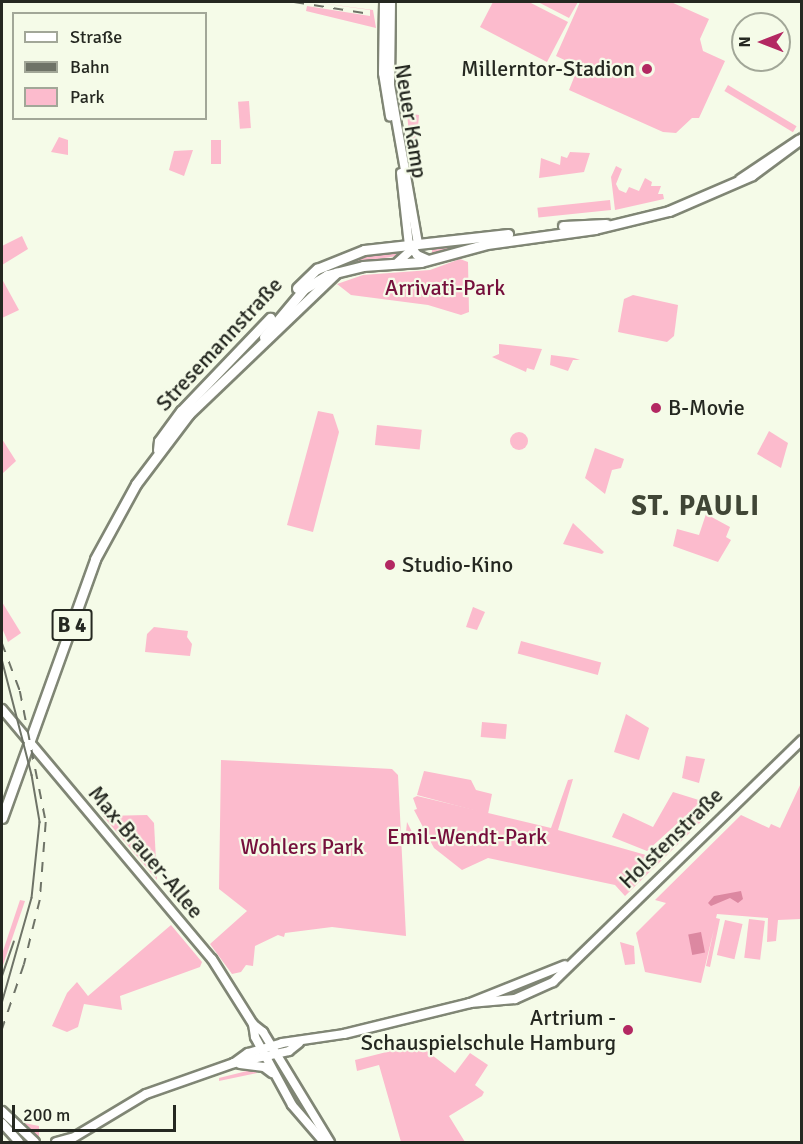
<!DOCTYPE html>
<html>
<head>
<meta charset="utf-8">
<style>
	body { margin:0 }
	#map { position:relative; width:803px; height:1144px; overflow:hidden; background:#f5fbe8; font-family:Signika,sans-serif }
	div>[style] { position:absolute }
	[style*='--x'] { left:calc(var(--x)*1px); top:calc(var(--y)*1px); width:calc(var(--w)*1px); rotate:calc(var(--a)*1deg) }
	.green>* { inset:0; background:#fcbbcd; transform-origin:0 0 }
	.round { border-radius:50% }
	.water>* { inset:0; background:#dc88a1; transform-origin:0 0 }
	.roads { filter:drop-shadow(2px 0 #808675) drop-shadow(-2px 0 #808675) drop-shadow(0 2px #808675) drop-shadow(0 -2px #808675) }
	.secondary>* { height:8px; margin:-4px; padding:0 4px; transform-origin:4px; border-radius:4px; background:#fff }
	.primary>* { height:9px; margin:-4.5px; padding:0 4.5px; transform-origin:4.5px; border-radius:4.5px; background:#fff }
	.tram>* { height:1.5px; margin:-0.75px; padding:0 0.75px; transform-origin:0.75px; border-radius:0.75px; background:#6e7367 }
	.rail>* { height:1.5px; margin-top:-0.75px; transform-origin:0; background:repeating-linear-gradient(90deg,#6e7367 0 10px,transparent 0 20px) }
	.dots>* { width:16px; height:16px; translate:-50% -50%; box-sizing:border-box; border:3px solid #f5fbe8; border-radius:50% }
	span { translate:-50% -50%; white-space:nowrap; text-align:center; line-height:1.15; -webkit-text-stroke:4.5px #f5fbe8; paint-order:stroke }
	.shield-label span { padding:2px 4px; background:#f5fbe8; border:2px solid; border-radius:4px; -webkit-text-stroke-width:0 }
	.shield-label { font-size:21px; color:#252821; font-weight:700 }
	.poi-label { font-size:22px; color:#252821 }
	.right { translate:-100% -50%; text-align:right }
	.left { translate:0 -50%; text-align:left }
	.street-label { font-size:22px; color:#252821 }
	.park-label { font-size:22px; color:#750f3c }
	.district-label { font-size:28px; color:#404636; font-weight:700; letter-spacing:1.5px }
	.frame { position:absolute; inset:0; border:3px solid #252821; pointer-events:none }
	.legend { position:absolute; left:12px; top:12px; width:195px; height:108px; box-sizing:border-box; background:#f5fbe8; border:2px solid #a2a798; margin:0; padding:8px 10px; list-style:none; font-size:18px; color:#252821 }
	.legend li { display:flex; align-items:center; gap:12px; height:30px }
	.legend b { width:30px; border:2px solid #a2a798 }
	.north { position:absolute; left:731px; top:12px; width:60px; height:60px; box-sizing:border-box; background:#f5fbe8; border:2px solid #a2a798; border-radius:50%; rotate:270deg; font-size:16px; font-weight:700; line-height:24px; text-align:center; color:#252821 }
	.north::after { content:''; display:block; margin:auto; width:21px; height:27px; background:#b32862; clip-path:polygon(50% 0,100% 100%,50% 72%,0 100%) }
	.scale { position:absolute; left:12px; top:1105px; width:164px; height:27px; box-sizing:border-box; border:3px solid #252821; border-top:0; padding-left:8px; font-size:18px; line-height:21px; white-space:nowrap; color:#252821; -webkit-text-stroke:4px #f5fbe8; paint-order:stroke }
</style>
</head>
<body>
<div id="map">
	<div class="green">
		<i style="clip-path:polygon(313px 2px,373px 10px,376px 28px,306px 11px,307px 6px,370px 16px,370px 10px)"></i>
		<i style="clip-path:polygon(493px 2px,529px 2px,568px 22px,547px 62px,480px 27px)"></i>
		<i style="clip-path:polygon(538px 2px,578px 2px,569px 18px)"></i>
		<i style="clip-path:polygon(580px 2px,671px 2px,709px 19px,700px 39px,703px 51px,725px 61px,699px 118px,692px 118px,676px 133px,663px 132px,569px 90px,575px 75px,571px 63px,556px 56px)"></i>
		<i style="left:728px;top:85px;width:80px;height:7px;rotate:31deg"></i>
		<i style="left:249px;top:101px;width:27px;height:11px;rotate:86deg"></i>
		<i style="clip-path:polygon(407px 113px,419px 115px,416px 152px,411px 155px)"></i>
		<i style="clip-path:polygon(59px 137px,68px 140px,68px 155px,51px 152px)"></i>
		<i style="left:211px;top:140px;width:10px;height:24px"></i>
		<i style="clip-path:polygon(193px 150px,184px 176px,169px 170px,174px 151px)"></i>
		<i style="clip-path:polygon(570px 152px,590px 153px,584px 172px,539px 178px,541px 158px,560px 165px,561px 156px,567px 158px)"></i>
		<i style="clip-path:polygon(616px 166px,622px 169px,616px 184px,619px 190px,626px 193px,629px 187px,639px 191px,645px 178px,652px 182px,651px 186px,661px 186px,658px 194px,663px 194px,664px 199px,615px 210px,611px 177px)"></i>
		<i style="left:610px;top:200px;width:10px;height:73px;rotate:84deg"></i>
		<i style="clip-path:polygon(22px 236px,28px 249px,2px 265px,2px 246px)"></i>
		<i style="clip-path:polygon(479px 241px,480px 242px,432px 256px,432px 248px)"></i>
		<i style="clip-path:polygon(397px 252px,397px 256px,335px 266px,354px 258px)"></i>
		<i style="clip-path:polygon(460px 259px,468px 262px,469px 312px,461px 315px,428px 305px,351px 295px,337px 284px,363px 275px,430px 270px)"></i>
		<i style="clip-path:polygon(2px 279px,19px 310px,2px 318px)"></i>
		<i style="clip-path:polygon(633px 295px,678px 305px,674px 336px,667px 342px,618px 332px,624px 299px)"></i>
		<i style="clip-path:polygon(499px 344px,542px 349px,534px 370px,527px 368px,526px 372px,492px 357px,499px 354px)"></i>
		<i style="clip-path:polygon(551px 355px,574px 358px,580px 360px,573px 360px,568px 371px,550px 365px)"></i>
		<i style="clip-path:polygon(318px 411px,333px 414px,339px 432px,313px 532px,287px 525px)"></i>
		<i style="left:377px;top:425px;width:45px;height:20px;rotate:6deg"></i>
		<i style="clip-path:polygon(769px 431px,788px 443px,781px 468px,757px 454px)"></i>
		<i class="round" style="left:510px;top:432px;width:18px;height:18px"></i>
		<i style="clip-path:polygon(2px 439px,16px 461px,2px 474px)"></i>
		<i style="clip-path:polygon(595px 448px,624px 459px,621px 468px,612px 470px,605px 494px,585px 478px)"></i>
		<i style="clip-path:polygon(706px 514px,730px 527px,726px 537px,731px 540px,718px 562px,673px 546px,677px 529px,699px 535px)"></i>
		<i style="clip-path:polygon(573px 523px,604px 552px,602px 554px,563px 544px)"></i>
		<i style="clip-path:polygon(2px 602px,21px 633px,8px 642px,2px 628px)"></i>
		<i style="clip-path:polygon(473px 607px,485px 612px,477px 630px,466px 627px)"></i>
		<i style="clip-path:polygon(154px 627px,188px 631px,187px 637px,192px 644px,190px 656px,145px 652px,147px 634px)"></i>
		<i style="left:521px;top:641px;width:83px;height:13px;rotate:15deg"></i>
		<i style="clip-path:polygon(626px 714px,649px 728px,639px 760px,614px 752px)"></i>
		<i style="left:482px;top:722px;width:25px;height:15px;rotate:5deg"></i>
		<i style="clip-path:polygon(686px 756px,705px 759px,699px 783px,682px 778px)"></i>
		<i style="clip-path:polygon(221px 760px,392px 769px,398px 775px,406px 936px,332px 927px,285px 933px,284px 937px,278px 935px,255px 946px,253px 966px,246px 965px,241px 972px,232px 974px,210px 944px,247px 911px,219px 889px)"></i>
		<i style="clip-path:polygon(424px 771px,471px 780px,476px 790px,492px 794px,488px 814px,417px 795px)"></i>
		<i style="clip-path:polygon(573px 779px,558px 830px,646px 855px,702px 805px,710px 813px,625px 896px,615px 885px,488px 858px,462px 870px,434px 848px,414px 810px,417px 809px,413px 798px,417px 796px,551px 828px,568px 780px)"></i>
		<i style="clip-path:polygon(801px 783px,801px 919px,778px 920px,776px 941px,767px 942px,768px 918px,717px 914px,716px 918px,720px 919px,710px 967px,706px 966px,714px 929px,701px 983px,645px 972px,636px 933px,666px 903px,655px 900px,741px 815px,769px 828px,771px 824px,780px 828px)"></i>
		<i style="clip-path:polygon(673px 792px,702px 801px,647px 851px,612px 837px,623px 813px,653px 827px)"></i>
		<i style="clip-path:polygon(147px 815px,154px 823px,157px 880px,103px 816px)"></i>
		<i style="clip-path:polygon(407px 822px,418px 844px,405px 842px)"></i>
		<i style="clip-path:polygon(20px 900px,25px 901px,2px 968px,2px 954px)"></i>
		<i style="left:749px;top:919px;width:16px;height:39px;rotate:7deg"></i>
		<i style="left:725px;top:920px;width:18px;height:36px;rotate:13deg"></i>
		<i style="clip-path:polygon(171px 925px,202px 962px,200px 967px,120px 996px,122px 1010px,84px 1004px,78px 1027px,67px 1032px,52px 1026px,67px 993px,77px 982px,88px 996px)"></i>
		<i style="clip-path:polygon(620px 942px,634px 946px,635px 964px,625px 965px)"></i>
		<i style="clip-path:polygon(418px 1044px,455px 1073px,470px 1053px,488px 1065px,475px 1085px,484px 1092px,482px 1096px,449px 1116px,465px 1142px,401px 1142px,379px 1065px,357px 1071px,355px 1060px)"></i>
		<i style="clip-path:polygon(255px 1069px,257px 1073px,219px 1081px,219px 1078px)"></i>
		<i style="clip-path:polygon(24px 1123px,39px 1126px,39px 1138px,27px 1129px)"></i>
	</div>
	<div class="water">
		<i style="clip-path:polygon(741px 891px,743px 899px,738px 903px,730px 898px,711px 906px,708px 903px,714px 896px)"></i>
		<i style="left:701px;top:932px;width:21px;height:13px;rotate:79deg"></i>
	</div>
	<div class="roads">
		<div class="secondary">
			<i style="--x:384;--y:2;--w:71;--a:90.8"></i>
			<i style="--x:383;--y:73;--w:44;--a:80.8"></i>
			<i style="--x:391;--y:2;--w:83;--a:90.7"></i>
			<i style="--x:390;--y:85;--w:161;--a:80"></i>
			<i style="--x:418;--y:244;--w:27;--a:138"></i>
			<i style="--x:401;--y:173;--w:72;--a:83.7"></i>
			<i style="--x:409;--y:245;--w:13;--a:51"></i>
			<i style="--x:417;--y:255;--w:13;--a:23"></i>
			<i style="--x:2;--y:709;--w:326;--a:50"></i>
			<i style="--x:212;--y:959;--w:77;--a:57.8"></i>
			<i style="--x:253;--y:1024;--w:13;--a:39"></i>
			<i style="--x:263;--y:1032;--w:129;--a:58.7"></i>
			<i style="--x:470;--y:1003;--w:45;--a:-5.1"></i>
			<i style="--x:515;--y:999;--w:42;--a:-24.1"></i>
			<i style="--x:553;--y:982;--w:347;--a:-44.2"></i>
			<i style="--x:253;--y:1024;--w:13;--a:81"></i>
			<i style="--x:255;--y:1037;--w:77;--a:61.4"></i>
			<i style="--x:292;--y:1105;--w:49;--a:49.1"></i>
			<i style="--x:234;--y:1063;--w:17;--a:-36"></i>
			<i style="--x:248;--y:1053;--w:35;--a:-16"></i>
			<i style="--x:282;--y:1043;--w:63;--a:-8.3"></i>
			<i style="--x:344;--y:1034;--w:130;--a:-13.8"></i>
			<i style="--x:470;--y:1003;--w:102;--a:-21.8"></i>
			<i style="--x:240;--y:1064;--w:24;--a:7"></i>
			<i style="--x:264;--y:1067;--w:10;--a:37"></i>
			<i style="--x:2;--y:1111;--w:45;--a:43.2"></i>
			<i style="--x:2;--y:1123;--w:25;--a:48"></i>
			<i style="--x:56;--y:1142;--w:16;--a:-15"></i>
			<i style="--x:66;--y:1142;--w:93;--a:-31"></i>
			<i style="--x:146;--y:1094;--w:93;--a:-19.4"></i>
			<i style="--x:234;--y:1063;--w:56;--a:-12.3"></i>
			<i style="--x:289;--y:1051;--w:13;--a:-39"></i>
		</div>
		<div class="primary">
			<i style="--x:740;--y:179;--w:70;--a:-33.9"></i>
			<i style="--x:563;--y:226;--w:43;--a:-2.7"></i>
			<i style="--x:297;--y:288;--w:28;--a:-44"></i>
			<i style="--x:317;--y:269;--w:51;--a:-22"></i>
			<i style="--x:364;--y:250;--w:145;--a:-6.3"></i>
			<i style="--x:264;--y:337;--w:62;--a:-50.2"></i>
			<i style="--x:304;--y:289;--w:27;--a:-31"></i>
			<i style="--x:327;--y:275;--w:37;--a:-14"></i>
			<i style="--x:363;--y:266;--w:58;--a:-3.9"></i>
			<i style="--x:421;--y:262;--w:68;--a:-15.3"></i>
			<i style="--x:487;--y:244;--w:109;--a:-7.9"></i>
			<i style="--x:595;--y:229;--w:76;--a:-13.7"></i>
			<i style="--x:669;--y:211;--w:90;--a:-23.4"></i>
			<i style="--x:752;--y:175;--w:62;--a:-36.5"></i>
			<i style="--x:158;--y:450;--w:9;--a:-84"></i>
			<i style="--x:159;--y:441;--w:37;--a:-54"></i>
			<i style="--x:181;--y:411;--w:129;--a:-46.3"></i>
			<i style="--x:2;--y:818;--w:275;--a:-70.2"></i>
			<i style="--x:95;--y:559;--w:85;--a:-61.3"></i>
			<i style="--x:136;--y:484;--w:88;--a:-52.9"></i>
			<i style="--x:189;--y:414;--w:204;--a:-43.8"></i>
		</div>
	</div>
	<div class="tram">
		<i style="--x:2;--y:659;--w:120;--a:75.5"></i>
		<i style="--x:32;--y:775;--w:48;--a:80.3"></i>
		<i style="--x:40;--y:822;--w:76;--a:96"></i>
		<i style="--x:32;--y:898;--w:110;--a:105.8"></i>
		<i style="--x:2;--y:976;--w:36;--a:-71"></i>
	</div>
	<div class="rail">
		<i style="--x:294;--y:2;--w:77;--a:9"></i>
		<i style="--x:2;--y:643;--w:51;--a:69.4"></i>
		<i style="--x:20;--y:691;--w:134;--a:78.8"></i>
		<i style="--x:46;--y:822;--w:78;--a:94.4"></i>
		<i style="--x:40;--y:900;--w:67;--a:103.8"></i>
		<i style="--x:24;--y:965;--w:69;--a:108.7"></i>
	</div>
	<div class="dots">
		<i style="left:647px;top:69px;background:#b32862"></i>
		<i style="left:656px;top:408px;background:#b32862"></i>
		<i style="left:390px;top:565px;background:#b32862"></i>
		<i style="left:628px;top:1030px;background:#b32862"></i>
	</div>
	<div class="shield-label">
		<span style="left:72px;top:625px">B 4</span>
	</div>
	<div class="poi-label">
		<span class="right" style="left:635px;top:69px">Millerntor-Stadion</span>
		<span class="left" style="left:668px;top:408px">B-Movie</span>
		<span class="left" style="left:402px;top:565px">Studio-Kino</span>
		<span class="right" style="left:616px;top:1030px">Artrium -<br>Schauspielschule Hamburg</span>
	</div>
	<div class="street-label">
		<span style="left:411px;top:121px;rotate:81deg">Neuer Kamp</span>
		<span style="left:219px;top:344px;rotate:-47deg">Stresemannstraße</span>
		<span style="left:671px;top:838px;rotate:-44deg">Holstenstraße</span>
		<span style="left:146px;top:852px;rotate:50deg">Max-Brauer-Allee</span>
	</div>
	<div class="park-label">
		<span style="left:445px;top:288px">Arrivati-Park</span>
		<span style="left:467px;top:837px">Emil-Wendt-Park</span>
		<span style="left:302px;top:847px">Wohlers Park</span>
	</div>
	<div class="district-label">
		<span style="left:696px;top:506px">ST. PAULI</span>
	</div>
	<div class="frame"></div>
	<ul class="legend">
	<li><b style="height:8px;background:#fff"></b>Straße</li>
	<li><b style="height:8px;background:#6e7367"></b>Bahn</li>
	<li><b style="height:16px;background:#fcbbcd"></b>Park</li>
	</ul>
	<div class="north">N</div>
	<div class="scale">200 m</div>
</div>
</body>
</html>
